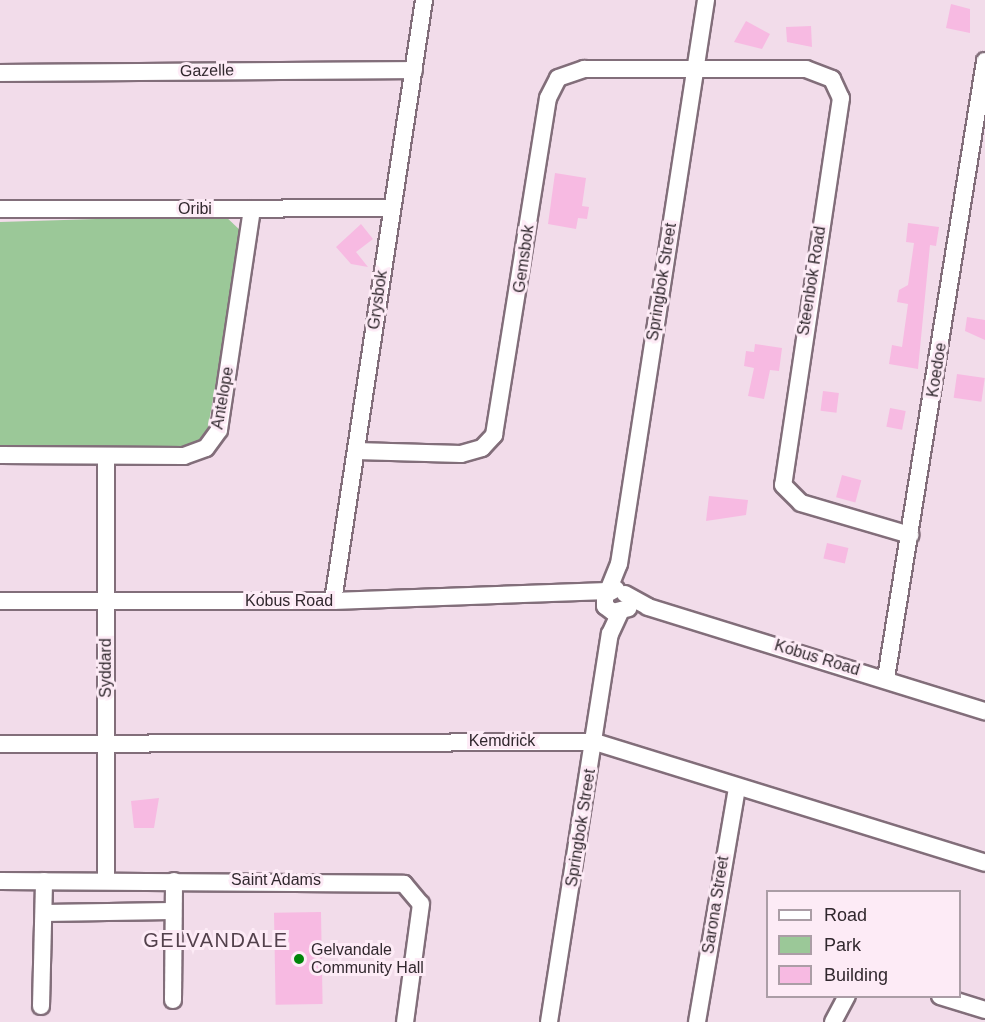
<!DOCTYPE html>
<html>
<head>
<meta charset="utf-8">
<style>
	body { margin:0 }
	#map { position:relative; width:985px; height:1022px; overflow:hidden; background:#f2dcea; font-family:Helvetica,sans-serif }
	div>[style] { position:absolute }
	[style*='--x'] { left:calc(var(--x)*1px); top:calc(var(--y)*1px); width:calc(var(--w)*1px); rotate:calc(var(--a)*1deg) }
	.green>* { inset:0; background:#9bc898 }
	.building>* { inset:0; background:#f7bae2; transform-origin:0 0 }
	.roads { filter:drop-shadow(2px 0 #826e7a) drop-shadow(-2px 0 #826e7a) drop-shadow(0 2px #826e7a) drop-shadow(0 -2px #826e7a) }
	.street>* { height:16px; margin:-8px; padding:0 8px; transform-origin:8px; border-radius:8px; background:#fff }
	.dots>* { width:16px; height:16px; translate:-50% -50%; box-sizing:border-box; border:3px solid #fdebf6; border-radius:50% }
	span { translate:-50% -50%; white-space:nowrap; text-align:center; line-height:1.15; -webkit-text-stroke:6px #fdebf6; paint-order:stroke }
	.street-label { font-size:16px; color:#31282e }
	.poi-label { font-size:16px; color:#31282e }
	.left { translate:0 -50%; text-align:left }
	.quarter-label { font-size:20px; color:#53414c; letter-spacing:1.5px }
	.legend { position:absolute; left:766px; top:890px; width:195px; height:108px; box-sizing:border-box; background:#fdebf6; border:2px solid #ab9da6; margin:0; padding:8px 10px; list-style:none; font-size:18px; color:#31282e }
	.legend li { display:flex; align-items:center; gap:12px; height:30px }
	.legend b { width:30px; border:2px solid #ab9da6 }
</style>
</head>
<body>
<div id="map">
	<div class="green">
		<i style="clip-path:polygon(224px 215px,242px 232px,206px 439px,182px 449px,0 449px,0 222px)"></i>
	</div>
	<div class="building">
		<i style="clip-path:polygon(951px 4px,970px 9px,970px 33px,946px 28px)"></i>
		<i style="clip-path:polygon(746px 21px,770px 34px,762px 49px,734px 42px)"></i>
		<i style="clip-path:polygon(811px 26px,812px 47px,787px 42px,786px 27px)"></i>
		<i style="clip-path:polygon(555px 173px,586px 178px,582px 206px,589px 207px,587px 219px,578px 218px,576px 229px,548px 224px)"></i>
		<i style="clip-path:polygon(908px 223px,939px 227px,936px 246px,930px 245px,918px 369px,889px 364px,892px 345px,902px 347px,908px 304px,897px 302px,899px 290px,908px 285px,914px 243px,906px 242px)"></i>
		<i style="clip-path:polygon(361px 224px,373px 239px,356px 252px,368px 267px,351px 264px,336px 247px)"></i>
		<i style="clip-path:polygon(967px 317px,985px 320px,985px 340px,965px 331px)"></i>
		<i style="clip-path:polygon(755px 344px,782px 348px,779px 371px,770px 370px,764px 399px,748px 396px,754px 368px,744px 366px,746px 351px,754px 352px)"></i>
		<i style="left:957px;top:374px;width:28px;height:24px;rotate:8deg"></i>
		<i style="left:823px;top:391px;width:16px;height:20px;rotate:7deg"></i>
		<i style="left:890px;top:408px;width:16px;height:19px;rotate:11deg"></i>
		<i style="left:842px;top:475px;width:20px;height:23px;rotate:15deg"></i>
		<i style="clip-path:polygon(709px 496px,748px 500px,746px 515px,706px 521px)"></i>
		<i style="left:827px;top:543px;width:22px;height:16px;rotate:13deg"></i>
		<i style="clip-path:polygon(159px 798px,154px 828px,134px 828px,131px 801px)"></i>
		<i style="left:321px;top:912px;width:92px;height:47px;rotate:89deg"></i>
	</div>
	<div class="roads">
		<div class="street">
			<i style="--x:0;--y:73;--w:414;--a:-0.4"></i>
			<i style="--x:0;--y:209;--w:391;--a:-0.1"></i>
			<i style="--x:356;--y:451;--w:105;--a:1.6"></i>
			<i style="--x:461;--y:454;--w:22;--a:-16"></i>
			<i style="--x:482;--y:448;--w:18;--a:-47"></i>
			<i style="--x:494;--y:435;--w:341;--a:-80.9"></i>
			<i style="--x:548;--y:98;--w:22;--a:-63"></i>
			<i style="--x:558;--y:78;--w:28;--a:-19"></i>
			<i style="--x:584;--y:69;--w:222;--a:0"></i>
			<i style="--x:806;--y:69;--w:28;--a:21"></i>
			<i style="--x:832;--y:79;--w:21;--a:65"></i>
			<i style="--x:841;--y:98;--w:391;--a:98.5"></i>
			<i style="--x:783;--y:485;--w:25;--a:45"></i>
			<i style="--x:801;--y:503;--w:114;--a:16.4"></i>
			<i style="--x:0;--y:455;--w:184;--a:0.3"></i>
			<i style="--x:184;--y:456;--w:23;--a:-20"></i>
			<i style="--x:206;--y:448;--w:22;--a:-54"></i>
			<i style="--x:219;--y:430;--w:223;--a:-81.5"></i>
			<i style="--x:106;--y:456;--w:425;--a:90"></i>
			<i style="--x:616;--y:589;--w:13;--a:151"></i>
			<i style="--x:605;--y:595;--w:11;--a:90"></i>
			<i style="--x:605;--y:606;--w:10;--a:37"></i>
			<i style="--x:613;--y:612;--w:16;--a:-14"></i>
			<i style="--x:625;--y:594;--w:26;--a:29"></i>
			<i style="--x:648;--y:607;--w:353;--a:17.2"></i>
			<i style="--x:0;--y:601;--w:333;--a:0"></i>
			<i style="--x:333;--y:601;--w:275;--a:-2.1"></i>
			<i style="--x:608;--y:591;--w:29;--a:-68"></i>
			<i style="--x:619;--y:564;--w:571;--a:-81.23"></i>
			<i style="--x:333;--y:601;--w:608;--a:-81.39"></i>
			<i style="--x:886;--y:678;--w:625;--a:-80.88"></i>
			<i style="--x:0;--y:744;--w:595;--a:-0.19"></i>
			<i style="--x:595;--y:742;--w:408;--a:17.2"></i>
			<i style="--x:0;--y:881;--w:404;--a:0.4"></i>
			<i style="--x:404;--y:884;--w:26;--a:50"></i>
			<i style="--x:421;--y:904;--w:119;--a:97.7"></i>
			<i style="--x:44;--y:913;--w:128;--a:-0.9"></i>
			<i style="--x:940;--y:996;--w:47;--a:17.3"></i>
			<i style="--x:173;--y:1000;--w:119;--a:-89.5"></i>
			<i style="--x:41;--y:1006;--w:125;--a:-88.6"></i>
			<i style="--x:549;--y:1022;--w:393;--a:-81.1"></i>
			<i style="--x:610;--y:634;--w:26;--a:-65"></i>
			<i style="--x:697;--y:1022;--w:237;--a:-80.3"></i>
			<i style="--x:833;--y:1022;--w:30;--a:-62"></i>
		</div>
	</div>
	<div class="dots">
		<i style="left:299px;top:959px;background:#008509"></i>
	</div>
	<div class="street-label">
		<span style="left:207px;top:71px;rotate:-1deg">Gazelle</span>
		<span style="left:195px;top:209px">Oribi</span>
		<span style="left:524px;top:259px;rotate:-82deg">Gemsbok</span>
		<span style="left:812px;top:281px;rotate:-81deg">Steenbok Road</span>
		<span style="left:662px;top:282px;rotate:-81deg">Springbok Street</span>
		<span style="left:378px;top:300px;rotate:-82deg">Grysbok</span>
		<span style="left:937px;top:370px;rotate:-81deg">Koedoe</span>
		<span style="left:223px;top:398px;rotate:-80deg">Antelope</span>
		<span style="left:289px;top:601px">Kobus Road</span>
		<span style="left:817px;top:658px;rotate:17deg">Kobus Road</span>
		<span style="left:106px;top:668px;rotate:-90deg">Syddard</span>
		<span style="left:502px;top:741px">Kemdrick</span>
		<span style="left:581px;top:828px;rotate:-81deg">Springbok Street</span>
		<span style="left:276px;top:880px">Saint Adams</span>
		<span style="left:716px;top:905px;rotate:-81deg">Sarona Street</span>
	</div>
	<div class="poi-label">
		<span class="left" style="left:311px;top:959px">Gelvandale<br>Community Hall</span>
	</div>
	<div class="quarter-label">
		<span style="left:216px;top:940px">GELVANDALE</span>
	</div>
	<ul class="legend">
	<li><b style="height:8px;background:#fff"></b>Road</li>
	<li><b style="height:16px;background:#9bc898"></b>Park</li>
	<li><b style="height:16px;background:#f7bae2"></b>Building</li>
	</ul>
</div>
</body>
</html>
